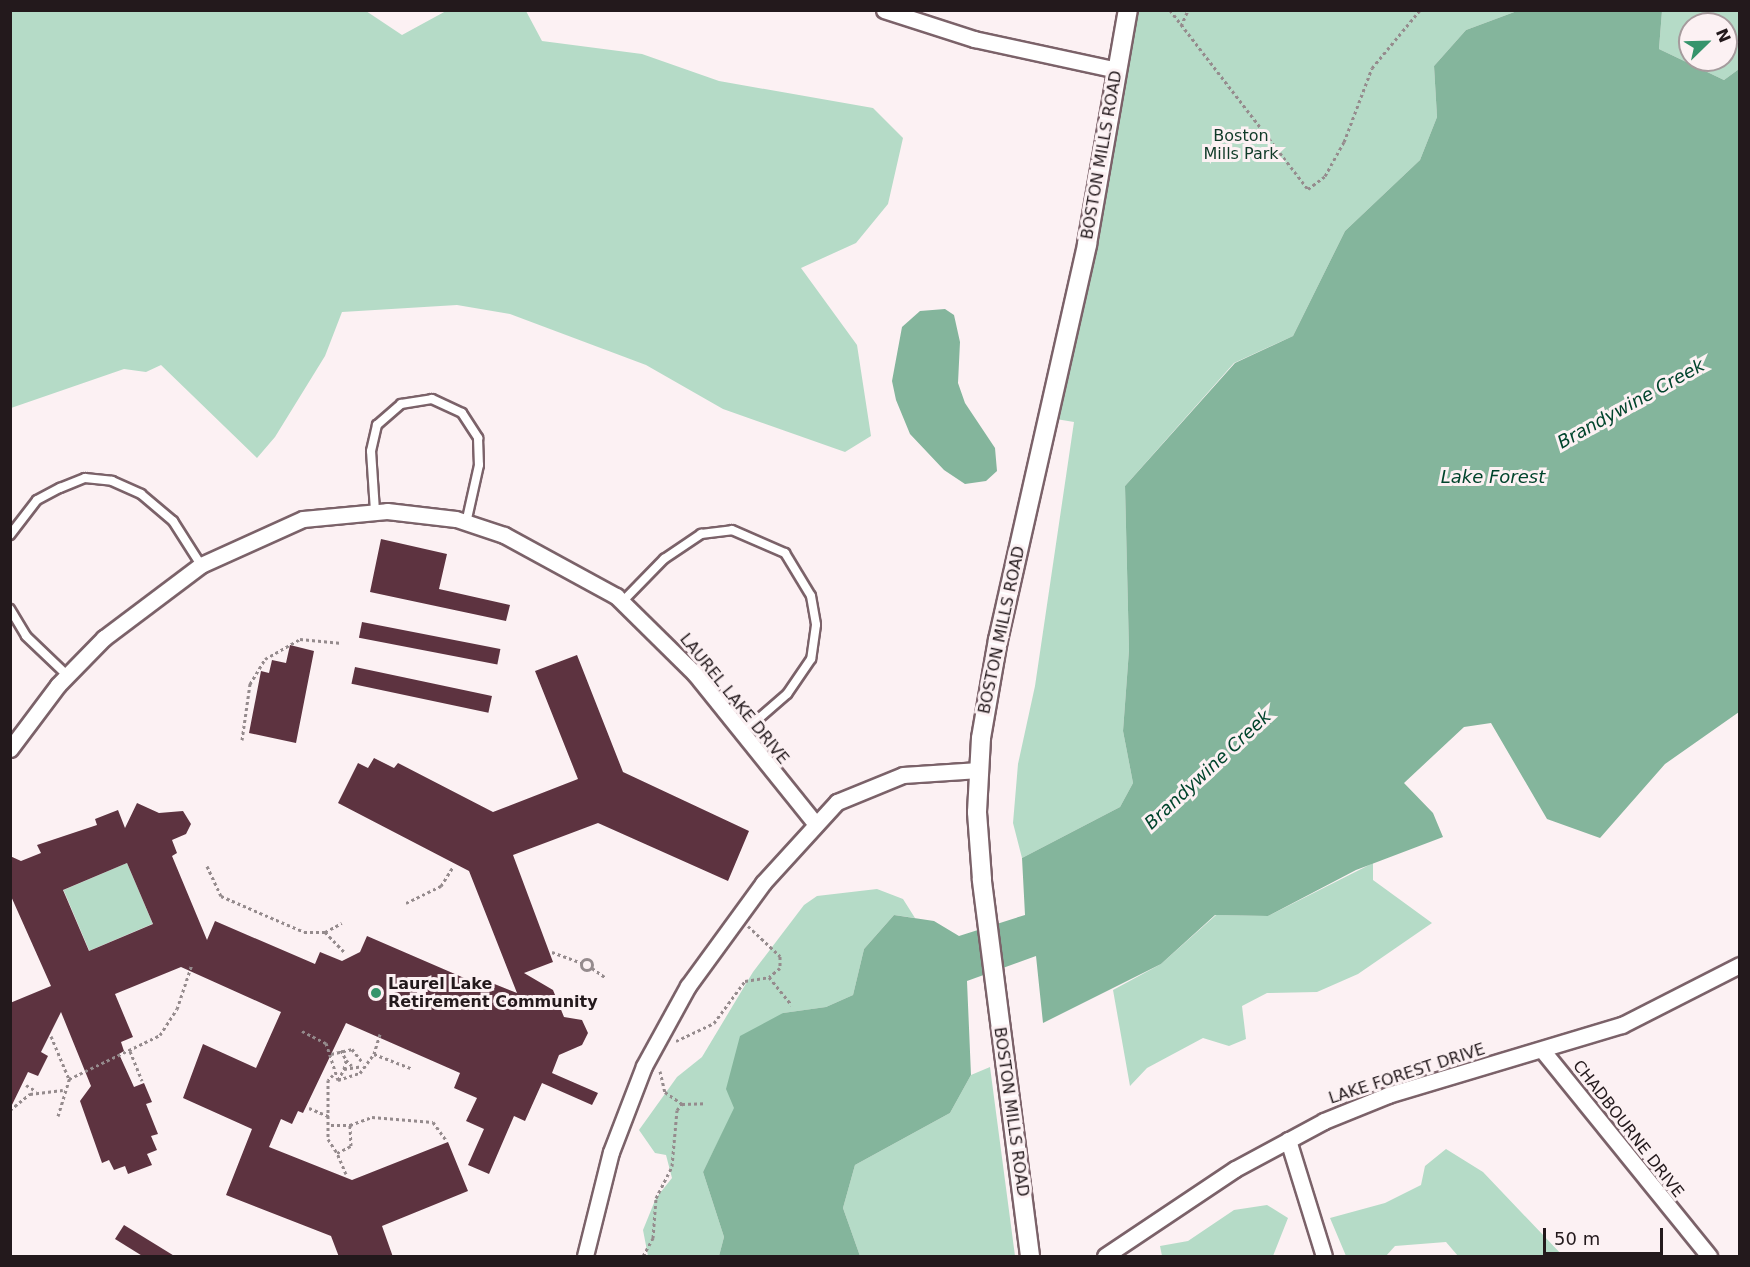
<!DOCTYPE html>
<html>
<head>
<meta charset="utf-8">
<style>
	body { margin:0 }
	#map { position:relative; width:1750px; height:1267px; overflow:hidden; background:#fcf1f3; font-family:"DejaVu Sans",sans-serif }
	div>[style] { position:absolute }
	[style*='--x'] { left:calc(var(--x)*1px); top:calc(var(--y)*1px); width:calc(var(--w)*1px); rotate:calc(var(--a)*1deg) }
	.green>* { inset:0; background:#b5dbc7; transform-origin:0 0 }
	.water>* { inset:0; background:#84b59c }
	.building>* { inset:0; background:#5d3340; transform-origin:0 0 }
	.path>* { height:3px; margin-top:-1.5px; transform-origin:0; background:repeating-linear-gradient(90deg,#958b8d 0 3px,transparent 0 6px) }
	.path>.ring { margin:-1.5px; padding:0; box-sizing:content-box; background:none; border:3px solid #958b8d; border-radius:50% }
	.roads { filter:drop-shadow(2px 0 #7b6269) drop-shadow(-2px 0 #7b6269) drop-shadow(0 2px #7b6269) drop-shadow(0 -2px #7b6269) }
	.service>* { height:8px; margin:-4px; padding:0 4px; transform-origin:4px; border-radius:4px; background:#fff }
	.minor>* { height:15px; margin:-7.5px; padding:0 7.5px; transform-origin:7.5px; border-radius:7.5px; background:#fff }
	.tertiary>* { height:18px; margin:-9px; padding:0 9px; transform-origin:9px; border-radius:9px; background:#fff }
	.dots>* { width:16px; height:16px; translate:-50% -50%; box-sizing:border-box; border:3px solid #fcf1f3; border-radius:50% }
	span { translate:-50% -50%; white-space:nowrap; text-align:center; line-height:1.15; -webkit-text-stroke:6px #fcf1f3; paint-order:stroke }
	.park-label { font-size:16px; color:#103a28 }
	.street-label { font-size:16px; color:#23191c }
	.poi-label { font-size:16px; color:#23191c; font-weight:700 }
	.left { translate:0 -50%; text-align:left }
	.water-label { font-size:18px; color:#00442c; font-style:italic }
	.frame { position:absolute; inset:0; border:12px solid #23191c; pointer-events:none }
	.north { position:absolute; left:1678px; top:12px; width:60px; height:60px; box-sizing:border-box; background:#fcf1f3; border:2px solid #a59b9d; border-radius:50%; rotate:67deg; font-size:16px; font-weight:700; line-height:24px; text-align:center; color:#23191c }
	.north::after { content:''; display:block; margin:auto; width:21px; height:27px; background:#36946c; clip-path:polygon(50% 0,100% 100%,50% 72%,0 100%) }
	.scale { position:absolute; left:1543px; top:1228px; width:120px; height:27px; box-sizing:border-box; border:3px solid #23191c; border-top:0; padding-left:8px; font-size:18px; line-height:21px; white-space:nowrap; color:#23191c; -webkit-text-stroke:4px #fcf1f3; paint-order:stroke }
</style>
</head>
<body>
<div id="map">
	<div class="green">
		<i style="clip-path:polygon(11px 10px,366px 11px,402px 35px,446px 11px,526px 11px,542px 41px,642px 54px,719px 81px,873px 108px,903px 138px,888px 204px,856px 243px,801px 268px,857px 345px,871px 436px,845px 452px,723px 409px,646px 365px,510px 314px,457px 305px,342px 312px,325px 356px,275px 437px,257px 458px,161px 365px,146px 372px,124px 369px,11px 408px)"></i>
		<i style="clip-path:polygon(1128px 11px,1517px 11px,1466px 30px,1434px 66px,1437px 117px,1420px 160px,1345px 231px,1293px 336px,1234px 363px,1125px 486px,1129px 650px,1123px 731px,1133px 783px,1120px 807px,1022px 858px,1013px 823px,1018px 764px,1035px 686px,1074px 422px,1050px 418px)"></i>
		<i style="clip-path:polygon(evenodd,1662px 11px,1739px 11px,1739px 69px,1724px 80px,1659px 49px,1662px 11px,1690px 24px,1726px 24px,1726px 60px,1690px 60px,1690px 24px)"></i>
		<i style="left:127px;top:863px;width:66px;height:69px;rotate:67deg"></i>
		<i style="clip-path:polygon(1373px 863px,1373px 880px,1432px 923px,1358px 974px,1317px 992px,1267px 993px,1242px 1006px,1246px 1039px,1229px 1046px,1203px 1038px,1147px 1068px,1130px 1086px,1113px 990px,1161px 964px,1216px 915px,1268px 916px)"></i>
		<i style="clip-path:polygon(877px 889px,903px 899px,915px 918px,894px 915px,864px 949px,853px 995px,826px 1007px,783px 1013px,703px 1172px,724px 1237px,719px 1256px,648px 1256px,643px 1230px,656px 1198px,672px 1178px,666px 1155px,655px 1153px,639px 1130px,677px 1077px,702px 1057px,753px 972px,804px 905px,817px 896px)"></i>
		<i style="clip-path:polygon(990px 1067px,1015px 1256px,860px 1256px,843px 1208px,855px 1165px,950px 1113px,971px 1075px)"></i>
		<i style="clip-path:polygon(1446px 1149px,1483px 1172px,1563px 1256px,1458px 1256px,1446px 1242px,1395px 1246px,1386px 1256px,1346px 1256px,1330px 1218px,1385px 1203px,1421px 1185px,1425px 1166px)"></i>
		<i style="clip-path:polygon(1267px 1205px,1288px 1218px,1273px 1256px,1162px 1256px,1160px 1246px,1188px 1241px,1234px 1210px)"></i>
	</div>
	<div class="water">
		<i style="clip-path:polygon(1517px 11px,1662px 11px,1659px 49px,1724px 80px,1739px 69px,1739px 712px,1665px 764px,1600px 838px,1547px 819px,1491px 723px,1464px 727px,1404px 783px,1433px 813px,1443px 837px,1356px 870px,1268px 916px,1215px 915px,1161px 964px,1043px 1023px,1036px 956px,967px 981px,971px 1075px,950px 1113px,855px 1165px,843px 1208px,860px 1256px,719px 1256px,724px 1237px,703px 1172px,734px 1108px,726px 1089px,740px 1036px,783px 1013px,826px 1007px,853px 995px,864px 949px,894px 915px,934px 921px,959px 936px,1025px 915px,1022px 858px,1120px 807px,1133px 783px,1123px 731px,1129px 650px,1125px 486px,1235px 363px,1293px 336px,1345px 231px,1420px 160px,1437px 117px,1434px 66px,1466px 30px)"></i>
		<i style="clip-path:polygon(945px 309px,954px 315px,960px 342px,958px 383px,965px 403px,995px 448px,997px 471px,986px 481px,965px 484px,944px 470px,910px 434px,896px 400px,892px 381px,902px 327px,920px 311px)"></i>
	</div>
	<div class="building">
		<i style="clip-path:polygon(381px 539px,447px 554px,439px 589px,510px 605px,506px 621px,370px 592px)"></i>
		<i style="left:362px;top:622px;width:141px;height:16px;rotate:11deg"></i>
		<i style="clip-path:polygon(290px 645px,314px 651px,296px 743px,249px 733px,261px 671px,269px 673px,272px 660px,286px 663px)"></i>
		<i style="clip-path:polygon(evenodd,577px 655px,623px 772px,749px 831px,728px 881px,598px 823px,513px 855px,553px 962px,524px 973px,553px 990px,564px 1017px,582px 1020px,588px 1033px,582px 1045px,559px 1055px,552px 1073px,598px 1093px,592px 1105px,542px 1083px,525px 1121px,514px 1116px,489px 1174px,468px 1165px,484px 1129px,466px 1121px,477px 1098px,454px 1088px,460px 1073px,346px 1023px,303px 1113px,298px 1111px,292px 1124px,281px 1119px,269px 1147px,352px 1180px,448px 1142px,468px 1191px,382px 1226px,393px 1257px,339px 1257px,331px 1236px,226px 1195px,252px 1129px,183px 1098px,203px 1044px,256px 1068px,281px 1012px,181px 967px,115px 994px,133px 1037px,121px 1042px,124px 1051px,119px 1054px,134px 1087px,144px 1083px,152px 1102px,146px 1104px,158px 1134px,151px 1136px,157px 1150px,147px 1154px,152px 1165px,128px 1174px,125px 1166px,114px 1170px,109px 1160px,102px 1163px,80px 1101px,91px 1086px,61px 1012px,41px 1052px,48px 1056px,38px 1076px,28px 1072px,10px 1109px,10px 1003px,51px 986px,10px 894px,10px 856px,21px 861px,41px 853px,37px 845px,97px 825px,95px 819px,118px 810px,125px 828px,137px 803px,159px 813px,183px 811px,191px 824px,186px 834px,172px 840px,177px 853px,172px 856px,207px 940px,215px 921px,315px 964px,320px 952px,342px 961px,360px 952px,367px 936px,485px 987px,487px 981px,517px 993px,469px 871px,338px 803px,358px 763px,368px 768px,374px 758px,394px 768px,398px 763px,493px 812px,578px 779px,535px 671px,577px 655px,127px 863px,153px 924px,89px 951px,63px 890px,127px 863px)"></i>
		<i style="left:355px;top:667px;width:140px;height:17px;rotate:12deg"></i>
		<i style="clip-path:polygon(124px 1225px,176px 1257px,144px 1257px,115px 1239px)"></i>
	</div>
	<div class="path">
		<i style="--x:1170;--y:10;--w:226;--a:52.4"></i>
		<i style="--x:1308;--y:189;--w:21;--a:-37"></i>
		<i style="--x:1325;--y:176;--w:39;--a:-61"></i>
		<i style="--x:1344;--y:142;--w:79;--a:-69.3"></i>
		<i style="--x:1372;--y:68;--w:75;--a:-50.4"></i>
		<i style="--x:1181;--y:26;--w:17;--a:-66"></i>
		<i style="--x:242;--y:740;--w:57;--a:-81.9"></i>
		<i style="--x:250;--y:684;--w:29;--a:-59"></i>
		<i style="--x:265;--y:659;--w:40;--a:-29.7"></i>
		<i style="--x:300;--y:639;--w:42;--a:5.4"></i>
		<i style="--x:207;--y:866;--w:33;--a:65"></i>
		<i style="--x:221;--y:896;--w:90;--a:23.4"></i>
		<i style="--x:304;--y:932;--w:21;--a:0"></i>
		<i style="--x:325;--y:932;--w:19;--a:-28"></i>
		<i style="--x:406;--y:903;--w:39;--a:-26"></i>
		<i style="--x:441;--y:886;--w:22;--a:-58"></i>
		<i style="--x:748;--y:926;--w:44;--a:43.2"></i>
		<i style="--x:780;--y:956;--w:12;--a:90"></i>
		<i style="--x:780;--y:968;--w:14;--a:141"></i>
		<i style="--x:325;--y:932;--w:28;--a:46"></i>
		<i style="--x:552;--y:952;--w:33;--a:20"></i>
		<i class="ring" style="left:581.5px;top:959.5px;width:8px;height:8px"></i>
		<i style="--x:592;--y:968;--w:16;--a:35"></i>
		<i style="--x:302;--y:1031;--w:27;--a:27"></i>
		<i style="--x:326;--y:1043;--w:39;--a:72"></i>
		<i style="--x:338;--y:1080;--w:23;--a:-18"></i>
		<i style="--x:360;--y:1073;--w:24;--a:-54"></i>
		<i style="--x:380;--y:1034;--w:21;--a:107"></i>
		<i style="--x:374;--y:1054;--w:40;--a:21"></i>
		<i style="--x:51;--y:1036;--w:47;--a:67.3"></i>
		<i style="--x:676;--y:1041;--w:42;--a:-25.3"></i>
		<i style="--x:714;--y:1023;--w:52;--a:-53.6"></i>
		<i style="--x:745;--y:981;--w:24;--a:-9"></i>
		<i style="--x:769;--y:977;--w:36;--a:51"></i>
		<i style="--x:341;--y:1050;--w:11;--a:63"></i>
		<i style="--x:130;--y:1051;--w:32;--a:68"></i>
		<i style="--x:331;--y:1054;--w:22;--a:-13"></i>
		<i style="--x:352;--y:1049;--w:18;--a:52"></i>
		<i style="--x:344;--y:1069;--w:9;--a:-77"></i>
		<i style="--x:346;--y:1060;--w:8;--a:45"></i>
		<i style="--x:660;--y:1071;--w:22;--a:77"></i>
		<i style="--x:665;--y:1092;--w:21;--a:35"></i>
		<i style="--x:333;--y:1075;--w:7;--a:135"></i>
		<i style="--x:328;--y:1080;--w:59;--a:90"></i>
		<i style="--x:328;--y:1139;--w:17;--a:57"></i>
		<i style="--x:338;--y:1080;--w:13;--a:-61"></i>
		<i style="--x:344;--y:1069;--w:18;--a:-9"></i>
		<i style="--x:26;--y:1085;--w:12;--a:31"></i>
		<i style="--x:309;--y:1108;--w:23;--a:23"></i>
		<i style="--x:10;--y:1110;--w:26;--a:-39"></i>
		<i style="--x:30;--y:1094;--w:33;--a:-7"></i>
		<i style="--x:58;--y:1116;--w:39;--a:-73"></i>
		<i style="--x:69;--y:1079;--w:101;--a:-25.8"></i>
		<i style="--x:160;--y:1035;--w:31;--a:-57"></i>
		<i style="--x:177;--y:1009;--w:47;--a:-71.6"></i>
		<i style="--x:331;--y:1125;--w:19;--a:0"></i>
		<i style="--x:346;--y:1174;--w:23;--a:-113"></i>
		<i style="--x:337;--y:1153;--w:16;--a:-27"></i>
		<i style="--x:351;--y:1146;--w:21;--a:-93"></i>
		<i style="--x:350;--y:1125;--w:23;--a:-20"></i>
		<i style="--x:372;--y:1117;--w:61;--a:4.7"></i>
		<i style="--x:433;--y:1122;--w:22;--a:54"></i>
		<i style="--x:643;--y:1256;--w:21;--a:-61"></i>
		<i style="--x:653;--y:1238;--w:40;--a:-85.7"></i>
		<i style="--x:656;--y:1198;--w:36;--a:-63"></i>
		<i style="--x:672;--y:1166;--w:56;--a:-84.9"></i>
		<i style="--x:677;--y:1110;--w:8;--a:-50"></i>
		<i style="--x:682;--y:1104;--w:24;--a:-2"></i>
	</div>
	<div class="roads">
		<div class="service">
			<i style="--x:375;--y:511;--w:60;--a:-93.8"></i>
			<i style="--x:371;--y:451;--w:27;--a:-77"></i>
			<i style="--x:377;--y:425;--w:32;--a:-41"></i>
			<i style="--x:401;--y:404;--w:31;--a:-9"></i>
			<i style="--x:432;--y:399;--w:33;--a:25"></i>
			<i style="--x:462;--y:413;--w:30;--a:57"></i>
			<i style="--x:478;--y:438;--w:27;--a:88"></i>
			<i style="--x:479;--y:465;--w:59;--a:102.6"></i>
			<i style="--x:10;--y:535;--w:44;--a:-52.4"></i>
			<i style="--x:37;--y:500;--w:26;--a:-28"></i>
			<i style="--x:60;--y:488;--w:27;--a:-22"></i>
			<i style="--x:85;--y:478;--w:27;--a:6"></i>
			<i style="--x:112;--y:481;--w:32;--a:24"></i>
			<i style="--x:141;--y:494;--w:42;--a:40.2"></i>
			<i style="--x:173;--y:521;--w:52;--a:57.5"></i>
			<i style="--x:623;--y:601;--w:59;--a:-45.7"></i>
			<i style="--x:664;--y:559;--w:45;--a:-34"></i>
			<i style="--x:701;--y:534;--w:31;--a:-7"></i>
			<i style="--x:732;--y:530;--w:58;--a:23.5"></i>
			<i style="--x:785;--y:553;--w:50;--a:58.8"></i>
			<i style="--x:811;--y:596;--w:29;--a:80"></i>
			<i style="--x:816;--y:625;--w:34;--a:98"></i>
			<i style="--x:811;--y:659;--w:42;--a:124.4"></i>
			<i style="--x:787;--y:694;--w:61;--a:139"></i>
			<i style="--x:10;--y:609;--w:31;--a:59"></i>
			<i style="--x:26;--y:636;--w:57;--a:43.6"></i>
		</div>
		<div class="minor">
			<i style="--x:884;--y:10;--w:95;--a:17.9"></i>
			<i style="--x:974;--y:39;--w:146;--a:12.2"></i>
			<i style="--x:10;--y:749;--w:80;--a:-53.1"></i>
			<i style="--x:58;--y:685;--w:66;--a:-45.6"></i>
			<i style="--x:104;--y:638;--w:121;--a:-37"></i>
			<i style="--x:201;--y:565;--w:112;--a:-24.3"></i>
			<i style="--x:303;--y:519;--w:84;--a:-5.4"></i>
			<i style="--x:387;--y:511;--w:69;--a:6.6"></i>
			<i style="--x:456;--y:519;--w:51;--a:18.4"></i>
			<i style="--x:504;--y:535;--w:128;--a:28.6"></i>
			<i style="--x:616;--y:596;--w:111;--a:44.6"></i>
			<i style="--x:695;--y:674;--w:190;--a:51.2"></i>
			<i style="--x:1543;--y:1051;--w:264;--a:51"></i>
			<i style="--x:1288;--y:1140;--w:121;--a:72.8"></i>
			<i style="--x:585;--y:1256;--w:107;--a:-76"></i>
			<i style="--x:611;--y:1152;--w:92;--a:-69"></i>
			<i style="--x:644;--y:1066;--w:91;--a:-61.2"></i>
			<i style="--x:688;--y:986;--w:127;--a:-53.9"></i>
			<i style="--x:763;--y:883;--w:110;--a:-47.6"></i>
			<i style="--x:837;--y:802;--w:71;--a:-22.2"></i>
			<i style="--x:903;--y:775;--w:76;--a:-3.8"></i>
			<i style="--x:1105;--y:1256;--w:156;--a:-33.8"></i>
			<i style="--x:1235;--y:1169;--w:101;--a:-28.3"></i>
			<i style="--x:1324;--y:1121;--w:69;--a:-22.1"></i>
			<i style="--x:1388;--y:1095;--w:244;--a:-16.7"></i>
			<i style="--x:1622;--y:1025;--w:132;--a:-27"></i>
		</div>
		<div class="tertiary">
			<i style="--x:1030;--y:1256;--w:380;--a:-97.3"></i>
			<i style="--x:982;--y:879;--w:67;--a:-94.3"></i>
			<i style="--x:977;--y:812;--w:74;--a:-86.9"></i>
			<i style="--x:981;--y:738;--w:99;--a:-80.2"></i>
			<i style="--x:998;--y:640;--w:406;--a:-77.3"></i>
			<i style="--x:1087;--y:244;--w:238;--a:-80.1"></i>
		</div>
	</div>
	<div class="dots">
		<i style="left:376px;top:993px;background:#36946c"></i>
	</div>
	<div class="park-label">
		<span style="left:1241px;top:145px">Boston<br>Mills Park</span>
	</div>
	<div class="street-label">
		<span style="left:1102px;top:155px;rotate:-80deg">BOSTON MILLS ROAD</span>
		<span style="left:1002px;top:630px;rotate:-78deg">BOSTON MILLS ROAD</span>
		<span style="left:734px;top:699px;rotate:51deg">LAUREL LAKE DRIVE</span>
		<span style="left:1407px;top:1074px;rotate:-18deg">LAKE FOREST DRIVE</span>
		<span style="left:1011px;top:1112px;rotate:82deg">BOSTON MILLS ROAD</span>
		<span style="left:1628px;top:1129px;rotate:52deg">CHADBOURNE DRIVE</span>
	</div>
	<div class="poi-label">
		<span class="left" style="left:388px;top:993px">Laurel Lake<br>Retirement Community</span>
	</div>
	<div class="water-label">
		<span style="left:1631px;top:404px;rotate:-29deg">Brandywine Creek</span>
		<span style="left:1493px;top:477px">Lake Forest</span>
		<span style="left:1208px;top:770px;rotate:-43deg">Brandywine Creek</span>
	</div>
	<div class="frame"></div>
	<div class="north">N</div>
	<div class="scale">50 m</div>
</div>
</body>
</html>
